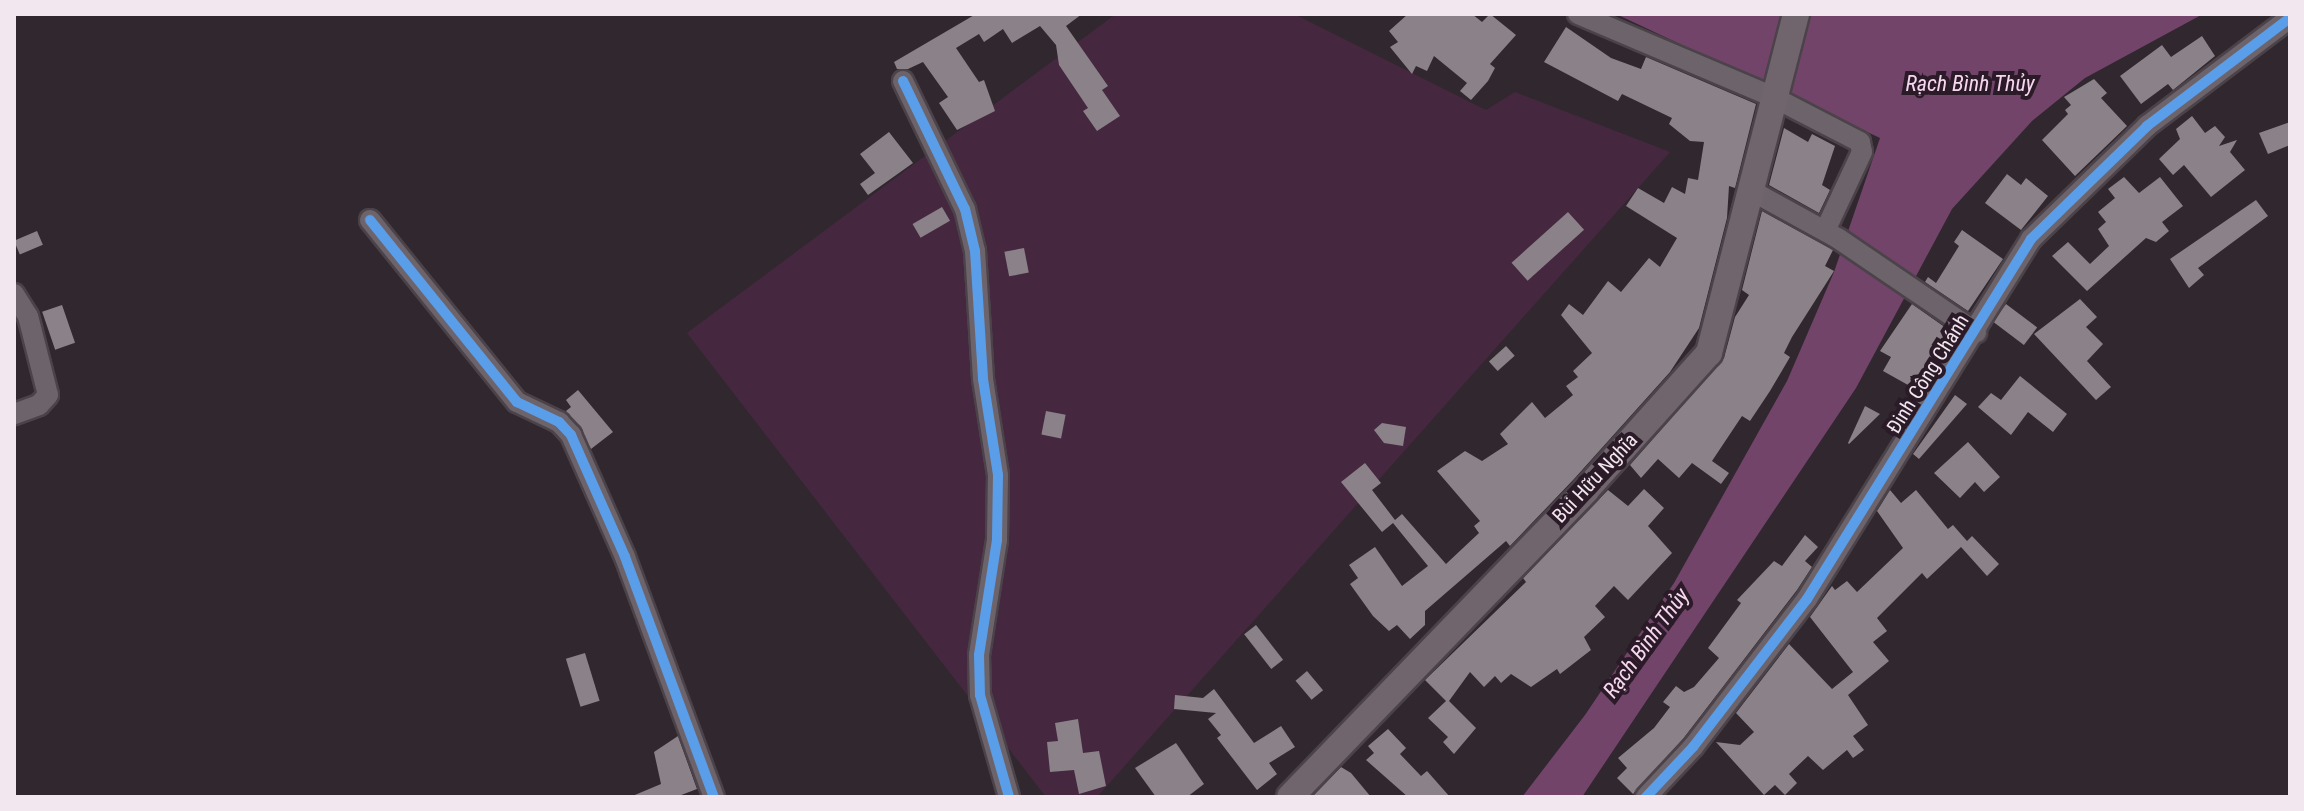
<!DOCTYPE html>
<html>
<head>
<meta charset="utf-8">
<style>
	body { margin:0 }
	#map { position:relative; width:2304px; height:811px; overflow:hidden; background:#31272f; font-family:"Roboto Condensed",sans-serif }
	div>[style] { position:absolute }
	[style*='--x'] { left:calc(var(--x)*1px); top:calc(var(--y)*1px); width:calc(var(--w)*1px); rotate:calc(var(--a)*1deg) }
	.green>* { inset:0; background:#45283f }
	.water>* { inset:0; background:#724469 }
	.building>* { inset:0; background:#8b8189; transform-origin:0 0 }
	.roads { filter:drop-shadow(2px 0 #4b4349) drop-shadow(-2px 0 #4b4349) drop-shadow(0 2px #4b4349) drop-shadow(0 -2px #4b4349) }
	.minor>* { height:20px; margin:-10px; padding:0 10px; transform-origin:10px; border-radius:10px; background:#6d646b }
	.major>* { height:26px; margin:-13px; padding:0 13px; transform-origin:13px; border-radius:13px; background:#70646d }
	.cycleway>* { height:10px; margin:-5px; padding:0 5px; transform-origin:5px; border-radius:5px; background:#5a9eea }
	span { translate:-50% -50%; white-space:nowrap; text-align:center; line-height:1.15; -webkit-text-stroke:8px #2b1a27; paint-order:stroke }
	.street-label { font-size:20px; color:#f2e6ef }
	.water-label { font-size:22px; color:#f7d7f0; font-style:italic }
	.frame { position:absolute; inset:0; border:16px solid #f2e6ef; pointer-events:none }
</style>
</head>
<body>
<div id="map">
	<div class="green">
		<i style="clip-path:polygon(1116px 14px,1294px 14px,1486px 110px,1515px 92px,1670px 152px,1097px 797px,1046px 797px,687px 333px)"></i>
	</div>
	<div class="water">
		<i style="clip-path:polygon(1616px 14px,2203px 14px,2085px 78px,2032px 121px,1952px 209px,1856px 388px,1582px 797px,1522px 797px,1585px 715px,1674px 583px,1787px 381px,1834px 272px,1880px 138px)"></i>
	</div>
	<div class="building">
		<i style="clip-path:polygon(976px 14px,1082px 14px,1066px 26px,1108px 86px,1102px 90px,1120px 116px,1097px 131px,1083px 111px,1088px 108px,1059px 65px,1056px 45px,1040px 26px,1012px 43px,1003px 29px,984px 42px,979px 34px,956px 48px,979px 82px,984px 80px,995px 111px,957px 130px,939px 103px,948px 97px,923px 62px,908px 69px,897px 69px,894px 62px)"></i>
		<i style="clip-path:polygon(1408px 14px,1472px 14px,1482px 22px,1490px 14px,1516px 35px,1490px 64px,1495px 68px,1488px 81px,1471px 100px,1460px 91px,1467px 83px,1434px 56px,1427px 71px,1416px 66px,1412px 74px,1390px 47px,1398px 42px,1389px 31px)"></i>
		<i style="clip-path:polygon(1566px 27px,1611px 58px,1641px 69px,1646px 57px,1756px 104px,1735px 188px,1729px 186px,1727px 218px,1699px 328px,1670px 372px,1574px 479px,1510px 546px,1506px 541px,1425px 611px,1425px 625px,1410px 639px,1397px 625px,1389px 631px,1373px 616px,1350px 584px,1358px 578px,1349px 565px,1375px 547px,1402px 586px,1428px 566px,1393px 523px,1382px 532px,1341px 482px,1365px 463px,1381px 483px,1372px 490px,1395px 520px,1402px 514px,1446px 564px,1479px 533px,1474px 526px,1480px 521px,1437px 471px,1465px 451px,1482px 461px,1508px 444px,1500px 434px,1532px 402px,1545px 418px,1573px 395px,1566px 386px,1578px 377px,1573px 371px,1592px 353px,1561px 315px,1569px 304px,1583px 315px,1608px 281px,1621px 292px,1649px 258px,1660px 267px,1677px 238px,1626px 206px,1638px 188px,1664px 203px,1672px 187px,1685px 194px,1688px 178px,1698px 180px,1704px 142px,1690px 141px,1669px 124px,1672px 118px,1622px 94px,1618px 101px,1544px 62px)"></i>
		<i style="clip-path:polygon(2202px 36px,2215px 56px,2173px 90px,2168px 84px,2141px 104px,2120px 76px,2162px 45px,2171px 57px)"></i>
		<i style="clip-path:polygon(2094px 79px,2107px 93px,2101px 98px,2127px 126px,2075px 176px,2042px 140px,2068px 114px,2065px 110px,2071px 105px,2064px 97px)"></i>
		<i style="clip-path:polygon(2192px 116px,2205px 133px,2215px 126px,2225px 137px,2219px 146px,2237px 140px,2230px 152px,2245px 170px,2211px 197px,2184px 165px,2173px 175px,2159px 159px,2180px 139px,2176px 129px)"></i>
		<i style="clip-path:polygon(2290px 122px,2290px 145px,2268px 154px,2259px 133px)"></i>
		<i style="clip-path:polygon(1784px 128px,1808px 142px,1812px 134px,1835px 146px,1822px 185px,1830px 190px,1819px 213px,1769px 185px)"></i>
		<i style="clip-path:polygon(889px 132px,913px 163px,868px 195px,860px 184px,875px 173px,860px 154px)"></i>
		<i style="clip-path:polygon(2007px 174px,2021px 185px,2026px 178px,2048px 196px,2021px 230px,1985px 203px)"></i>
		<i style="clip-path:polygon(2124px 177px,2139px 193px,2160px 177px,2183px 206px,2162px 222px,2169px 231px,2156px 242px,2146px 238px,2087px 291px,2052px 256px,2068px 242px,2090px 264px,2109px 246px,2098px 229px,2106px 222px,2098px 212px,2115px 198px,2108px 189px)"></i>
		<i style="clip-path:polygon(2256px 200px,2268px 216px,2198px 268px,2204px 275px,2189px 288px,2170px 259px)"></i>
		<i style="left:942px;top:207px;width:16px;height:34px;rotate:60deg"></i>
		<i style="clip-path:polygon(1762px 211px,1833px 250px,1825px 266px,1834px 271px,1792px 337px,1784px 353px,1790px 357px,1770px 391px,1750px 421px,1742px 416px,1712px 461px,1729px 473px,1721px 484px,1692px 463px,1679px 478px,1658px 459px,1641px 478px,1630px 465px,1724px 358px,1735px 317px,1749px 295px,1742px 290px)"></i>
		<i style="left:1568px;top:212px;width:24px;height:76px;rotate:48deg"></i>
		<i style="clip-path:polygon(1962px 230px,2003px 259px,1968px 311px,1925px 282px,1928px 277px,1936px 283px,1959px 246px,1954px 242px)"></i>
		<i style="left:37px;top:231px;width:15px;height:25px;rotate:67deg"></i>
		<i style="left:1024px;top:248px;width:25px;height:20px;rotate:79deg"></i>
		<i style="clip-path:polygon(2080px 299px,2097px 317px,2086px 327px,2103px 344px,2087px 361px,2111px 387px,2096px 400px,2034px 334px)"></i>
		<i style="clip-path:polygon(1912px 304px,1956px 335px,1926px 383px,1913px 378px,1908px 385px,1883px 371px,1891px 357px,1880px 351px)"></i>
		<i style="left:2006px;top:304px;width:39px;height:22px;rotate:37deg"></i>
		<i style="left:62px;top:305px;width:40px;height:21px;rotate:71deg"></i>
		<i style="left:1506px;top:346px;width:13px;height:23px;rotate:48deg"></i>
		<i style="clip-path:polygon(2020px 376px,2067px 414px,2053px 432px,2028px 412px,2011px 435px,1978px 407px,1991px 393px,2001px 400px)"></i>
		<i style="clip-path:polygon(578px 390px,613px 432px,591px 449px,566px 411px,571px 407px,566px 400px)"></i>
		<i style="clip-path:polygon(1955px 395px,1967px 404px,1919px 459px,1913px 454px)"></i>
		<i style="clip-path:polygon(1865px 406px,1880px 414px,1849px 444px,1848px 443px)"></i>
		<i style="left:1046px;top:411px;width:20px;height:24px;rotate:11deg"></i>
		<i style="clip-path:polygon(1382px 423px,1406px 427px,1403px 446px,1384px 443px,1374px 430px)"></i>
		<i style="clip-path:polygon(1968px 442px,2000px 477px,1984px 492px,1975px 482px,1960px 498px,1934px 473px)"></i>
		<i style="clip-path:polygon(1644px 489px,1664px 508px,1648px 526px,1672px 553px,1628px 600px,1614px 586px,1595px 606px,1605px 617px,1584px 637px,1591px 650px,1560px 674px,1557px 669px,1531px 687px,1511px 674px,1501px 683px,1495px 676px,1484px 687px,1470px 672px,1449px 701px,1476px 728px,1454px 754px,1443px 742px,1448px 737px,1428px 718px,1446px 701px,1425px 680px,1526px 582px,1523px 578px,1608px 490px,1628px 506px)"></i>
		<i style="clip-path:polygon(1890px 490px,1901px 503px,1916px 490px,1948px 529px,1953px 525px,1967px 541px,1972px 536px,1999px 564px,1987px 576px,1961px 547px,1927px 579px,1922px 573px,1877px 618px,1887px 631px,1873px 642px,1889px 661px,1848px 695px,1868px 725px,1853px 736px,1864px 750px,1853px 758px,1847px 750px,1823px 770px,1808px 756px,1789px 774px,1797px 783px,1785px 795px,1775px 785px,1764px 795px,1716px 742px,1740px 745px,1754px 732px,1736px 713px,1789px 644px,1832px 689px,1853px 672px,1810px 617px,1832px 586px,1835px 590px,1847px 581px,1857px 592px,1903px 548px,1877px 511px)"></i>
		<i style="clip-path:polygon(1805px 535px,1818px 547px,1805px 561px,1812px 567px,1797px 590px,1683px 739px,1633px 794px,1617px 778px,1627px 768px,1618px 758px,1654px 728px,1670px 707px,1663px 702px,1676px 686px,1684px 692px,1694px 687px,1719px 658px,1708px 648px,1741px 603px,1737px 600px,1774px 561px,1782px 566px)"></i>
		<i style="left:1256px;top:625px;width:44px;height:15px;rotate:52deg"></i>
		<i style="left:585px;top:653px;width:50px;height:20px;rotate:73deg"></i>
		<i style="left:1307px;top:671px;width:25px;height:15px;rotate:50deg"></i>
		<i style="clip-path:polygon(1214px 689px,1254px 743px,1281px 726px,1295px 747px,1269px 763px,1277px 774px,1257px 790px,1217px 738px,1221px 735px,1208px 719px,1216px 713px,1174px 709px,1175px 695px,1203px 698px)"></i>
		<i style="clip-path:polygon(1078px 719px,1083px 753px,1099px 751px,1106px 786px,1079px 794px,1074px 770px,1050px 772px,1047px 742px,1058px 741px,1055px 723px)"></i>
		<i style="clip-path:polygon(1388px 729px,1406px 748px,1400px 754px,1421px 776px,1427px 771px,1450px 797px,1408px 797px,1366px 760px,1374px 753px,1368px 746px)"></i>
		<i style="clip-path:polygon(678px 736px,697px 789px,676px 797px,630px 797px,661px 784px,654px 752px)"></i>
		<i style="clip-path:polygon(1176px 743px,1204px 784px,1187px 797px,1156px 797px,1135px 768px)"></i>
		<i style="clip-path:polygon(1341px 767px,1351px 773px,1371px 797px,1312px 797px)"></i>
	</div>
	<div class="roads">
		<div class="minor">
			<i style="--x:1578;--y:14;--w:210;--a:23"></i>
			<i style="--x:1771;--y:96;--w:100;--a:27.3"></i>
			<i style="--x:1860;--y:142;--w:10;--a:79"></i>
			<i style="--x:1862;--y:152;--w:87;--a:115.1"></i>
			<i style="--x:903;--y:81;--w:142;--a:64.2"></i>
			<i style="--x:965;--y:209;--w:43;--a:76.6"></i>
			<i style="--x:975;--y:251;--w:128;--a:86.4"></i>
			<i style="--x:983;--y:379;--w:97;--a:81.1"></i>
			<i style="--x:998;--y:475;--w:65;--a:90.9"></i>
			<i style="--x:997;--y:540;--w:116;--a:98.9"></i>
			<i style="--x:979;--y:655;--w:40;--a:88.6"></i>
			<i style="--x:980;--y:695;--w:106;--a:74.1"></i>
			<i style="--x:1752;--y:191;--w:99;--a:28.9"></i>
			<i style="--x:1839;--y:239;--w:166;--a:34.2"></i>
			<i style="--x:370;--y:220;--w:234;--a:51.1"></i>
			<i style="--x:517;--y:402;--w:47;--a:25.5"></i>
			<i style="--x:559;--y:422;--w:18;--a:47"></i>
			<i style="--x:571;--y:435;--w:133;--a:66.1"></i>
			<i style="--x:625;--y:557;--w:256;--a:69.7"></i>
			<i style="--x:14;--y:294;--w:26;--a:58"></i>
			<i style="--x:28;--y:316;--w:81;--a:75.8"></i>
			<i style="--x:48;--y:395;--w:13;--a:132"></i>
			<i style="--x:39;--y:405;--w:27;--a:160"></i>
			<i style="--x:1646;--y:797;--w:69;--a:-46.8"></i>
			<i style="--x:1693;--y:747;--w:187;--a:-52.4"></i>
			<i style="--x:1807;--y:599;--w:424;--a:-58.1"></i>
			<i style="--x:2031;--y:239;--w:162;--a:-44.2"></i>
			<i style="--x:2147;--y:126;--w:179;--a:-37.1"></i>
		</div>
		<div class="major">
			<i style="--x:1290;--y:797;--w:426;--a:-46"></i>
			<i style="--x:1586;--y:490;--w:184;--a:-48.1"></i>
			<i style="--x:1709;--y:353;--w:350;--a:-75.6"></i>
		</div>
	</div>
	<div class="cycleway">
		<i style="--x:903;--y:81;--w:142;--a:64.2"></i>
		<i style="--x:965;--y:209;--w:43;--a:76.6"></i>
		<i style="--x:975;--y:251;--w:128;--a:86.4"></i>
		<i style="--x:983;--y:379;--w:97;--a:81.1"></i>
		<i style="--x:998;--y:475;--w:65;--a:90.9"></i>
		<i style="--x:997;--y:540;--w:116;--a:98.9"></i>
		<i style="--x:979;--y:655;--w:40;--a:88.6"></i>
		<i style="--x:980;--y:695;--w:106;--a:74.1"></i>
		<i style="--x:370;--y:220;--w:234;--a:51.1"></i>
		<i style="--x:517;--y:402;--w:47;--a:25.5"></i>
		<i style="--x:559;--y:422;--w:18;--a:47"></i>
		<i style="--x:571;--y:435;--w:133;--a:66.1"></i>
		<i style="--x:625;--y:557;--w:256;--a:69.7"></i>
		<i style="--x:1646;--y:797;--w:69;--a:-46.8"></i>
		<i style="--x:1693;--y:747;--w:187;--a:-52.4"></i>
		<i style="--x:1807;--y:599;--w:424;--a:-58.1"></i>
		<i style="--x:2031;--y:239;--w:162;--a:-44.2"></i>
		<i style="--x:2147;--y:126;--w:179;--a:-37.1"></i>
	</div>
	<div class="street-label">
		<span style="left:1928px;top:374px;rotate:-58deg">Đinh Công Chánh</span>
		<span style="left:1595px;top:478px;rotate:-47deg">Bùi Hữu Nghĩa</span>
	</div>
	<div class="water-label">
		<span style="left:1970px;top:84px">Rạch Bình Thủy</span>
		<span style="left:1646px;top:643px;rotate:-54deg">Rạch Bình Thủy</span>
	</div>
	<div class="frame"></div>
</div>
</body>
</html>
